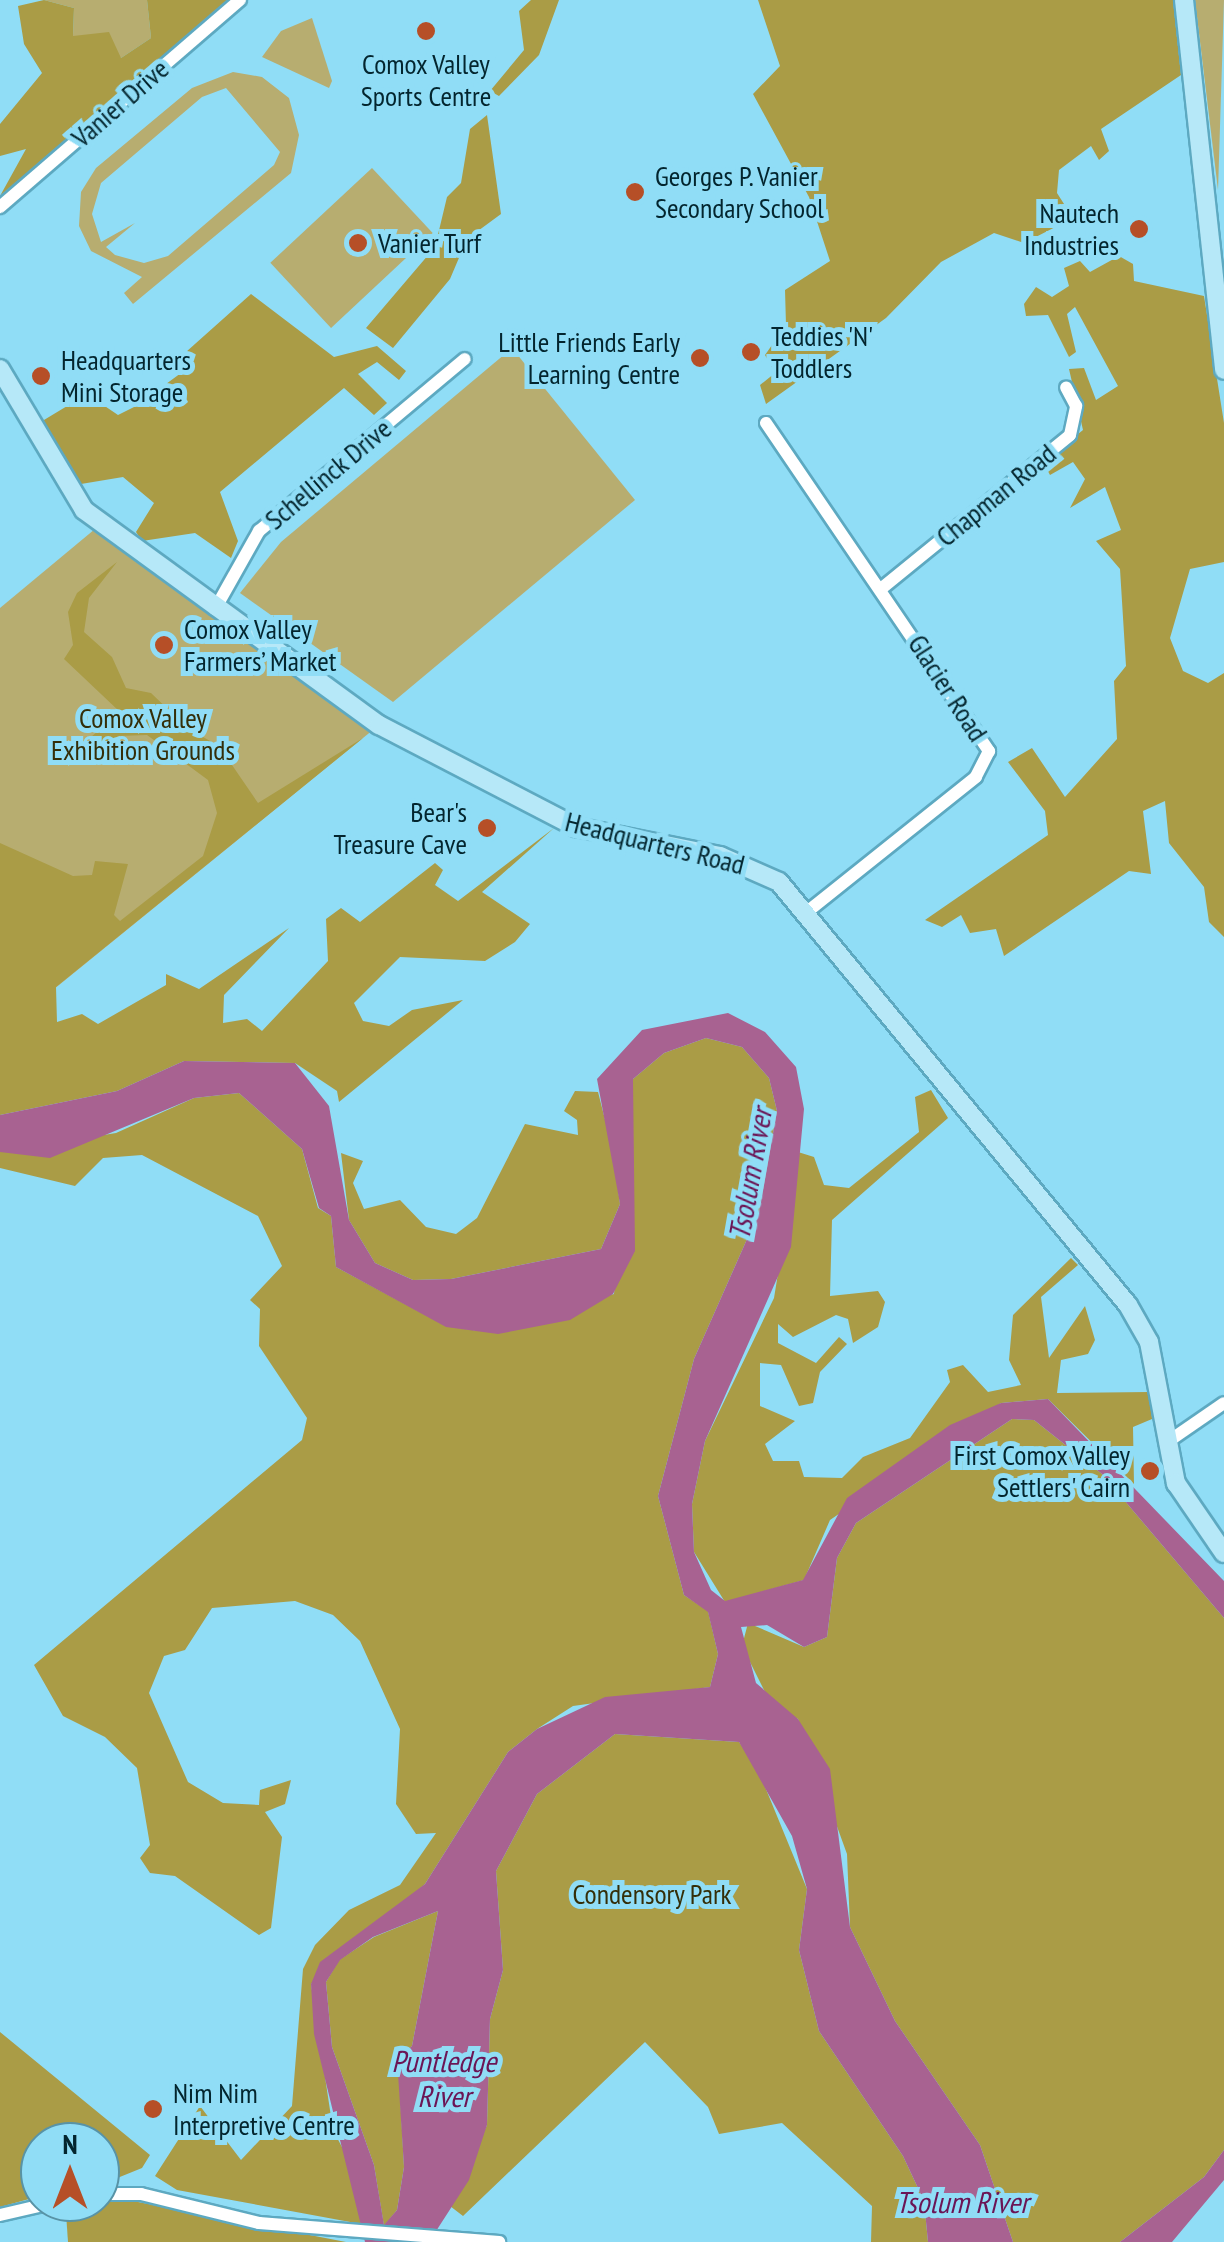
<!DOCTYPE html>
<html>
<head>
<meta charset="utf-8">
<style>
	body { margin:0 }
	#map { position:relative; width:1224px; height:2242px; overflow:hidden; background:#90ddf6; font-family:"PT Sans Narrow",sans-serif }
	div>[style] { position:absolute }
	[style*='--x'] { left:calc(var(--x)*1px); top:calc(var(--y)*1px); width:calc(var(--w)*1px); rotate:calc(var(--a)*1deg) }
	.green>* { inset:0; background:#b7ad70; transform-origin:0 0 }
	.forest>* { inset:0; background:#aa9c46 }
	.water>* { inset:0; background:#a86291 }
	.roads { filter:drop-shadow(2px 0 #5da9c1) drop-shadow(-2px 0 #5da9c1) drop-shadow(0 2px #5da9c1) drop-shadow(0 -2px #5da9c1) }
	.minor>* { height:12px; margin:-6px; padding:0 6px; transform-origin:6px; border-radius:6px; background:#fff }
	.major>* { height:18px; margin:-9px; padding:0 9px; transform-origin:9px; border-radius:9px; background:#b6e8f8 }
	.dots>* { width:28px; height:28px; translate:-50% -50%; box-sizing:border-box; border:5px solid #90ddf6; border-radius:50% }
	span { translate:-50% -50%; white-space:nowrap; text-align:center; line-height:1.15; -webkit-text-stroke:10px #90ddf6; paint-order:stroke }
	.poi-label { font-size:28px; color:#03252e }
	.left { translate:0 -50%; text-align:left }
	.right { translate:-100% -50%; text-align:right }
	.street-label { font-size:28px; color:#03252e }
	.park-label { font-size:28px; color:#342e08 }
	.water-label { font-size:30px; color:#6b1555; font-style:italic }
	.north { position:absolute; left:20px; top:2122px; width:100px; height:100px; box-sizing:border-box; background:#90ddf6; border:2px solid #5893a6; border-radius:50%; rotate:0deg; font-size:28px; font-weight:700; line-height:40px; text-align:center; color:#03252e }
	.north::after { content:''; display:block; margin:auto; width:35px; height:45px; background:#b64f27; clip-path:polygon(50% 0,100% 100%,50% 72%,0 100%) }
</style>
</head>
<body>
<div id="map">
	<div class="green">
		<i style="clip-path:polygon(44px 0,147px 0,151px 38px,121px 58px,73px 36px,74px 8px)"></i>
		<i style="clip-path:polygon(1195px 0,1224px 0,1218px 190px)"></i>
		<i style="clip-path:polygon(312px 18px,332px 81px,329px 88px,262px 57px,281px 31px)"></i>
		<i style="clip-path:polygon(evenodd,233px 72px,262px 77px,289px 98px,299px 135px,291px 173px,133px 304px,124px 293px,142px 277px,91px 251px,79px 226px,81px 192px,96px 168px,192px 88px,233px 72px,226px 88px,280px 152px,274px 165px,168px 256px,144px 263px,115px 255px,106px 247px,135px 223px,101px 242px,92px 214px,101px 183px,202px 97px,226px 88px)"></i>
		<i style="left:372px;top:168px;width:89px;height:139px;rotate:47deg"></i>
		<i style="clip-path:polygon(512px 348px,635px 500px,393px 702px,240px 593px,281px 542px)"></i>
		<i style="clip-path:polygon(101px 524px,379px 725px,0 1033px,0 608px)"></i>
	</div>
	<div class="forest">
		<i style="clip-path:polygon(44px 0,74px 8px,73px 36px,109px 32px,121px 58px,151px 38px,147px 0,233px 0,0 196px,26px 149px,0 156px,0 124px,42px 73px,24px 44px,18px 6px)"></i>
		<i style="clip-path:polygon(531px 0,559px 0,539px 55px,499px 96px,490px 91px,524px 50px,519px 11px)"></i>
		<i style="clip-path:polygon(758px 0,1173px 0,1181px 75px,1101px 129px,1109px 151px,1099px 160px,1091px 146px,1059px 170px,1057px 193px,1073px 218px,1024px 243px,994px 233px,941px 262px,886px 318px,766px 404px,760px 385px,775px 373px,765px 355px,786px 325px,785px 290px,830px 261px,809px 197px,753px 94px,780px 66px)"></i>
		<i style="clip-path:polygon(487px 115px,501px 214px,467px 239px,450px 279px,393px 348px,366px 328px,435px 247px,447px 197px,461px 183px,470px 129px)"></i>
		<i style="clip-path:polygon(1119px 256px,1133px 264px,1134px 281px,1204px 296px,1212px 347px,1224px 423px,1224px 562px,1190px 569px,1170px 638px,1183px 671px,1208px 683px,1224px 673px,1224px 937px,1209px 922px,1204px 887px,1169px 843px,1165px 801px,1143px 811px,1151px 874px,1129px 871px,1004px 956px,996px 929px,970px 933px,961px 915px,942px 927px,925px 920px,1048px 835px,1045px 811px,1008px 762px,1032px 748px,1065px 797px,1117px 739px,1114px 681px,1126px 666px,1120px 569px,1096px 541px,1121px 530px,1105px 487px,1070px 508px,1085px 479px,1073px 462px,1050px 475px,1043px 462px,1083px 430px,1069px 369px,1084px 368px,1096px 400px,1118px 386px,1075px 307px,1067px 314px,1076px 352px,1069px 357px,1048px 315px,1026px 316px,1024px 304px,1036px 287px,1052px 297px,1069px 286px,1064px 268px,1080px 261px,1090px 272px)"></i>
		<i style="clip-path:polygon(251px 294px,334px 357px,377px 346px,406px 371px,399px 380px,377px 362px,358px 374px,387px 403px,374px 415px,344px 388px,220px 492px,238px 541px,231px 558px,195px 533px,142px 541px,136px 532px,154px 503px,123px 477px,75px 485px,39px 423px,87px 394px,118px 415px,136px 406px,181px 373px,186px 352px)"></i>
		<i style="clip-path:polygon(117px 562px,89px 598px,84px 632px,112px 657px,126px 688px,151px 693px,175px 716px,199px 713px,203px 737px,219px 746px,258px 803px,363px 738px,56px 987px,57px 1022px,82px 1014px,98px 1024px,166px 985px,166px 974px,199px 989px,289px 928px,224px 995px,223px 1023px,247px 1019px,262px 1031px,328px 961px,326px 919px,341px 908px,360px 922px,435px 863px,443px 870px,435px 885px,458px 901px,554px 828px,482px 892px,530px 924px,515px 942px,485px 961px,400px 957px,354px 1003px,363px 1021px,389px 1026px,412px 1010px,463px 1000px,339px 1102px,337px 1091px,295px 1063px,184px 1061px,117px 1091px,0 1115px,0 843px,73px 876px,92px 875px,95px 861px,128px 864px,114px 915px,120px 921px,203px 856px,217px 813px,208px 780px,147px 735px,118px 736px,109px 750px,91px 737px,120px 712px,64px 659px,73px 645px,68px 612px,77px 593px)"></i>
		<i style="clip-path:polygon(706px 1038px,742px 1047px,769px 1078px,777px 1111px,759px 1212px,694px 1359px,658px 1496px,684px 1595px,708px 1611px,718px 1654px,710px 1687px,573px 1706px,537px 1729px,508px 1752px,425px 1884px,311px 1984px,333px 2130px,354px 2170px,361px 2224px,177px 2190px,155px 2176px,200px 2106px,241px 2160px,292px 2106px,303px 1969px,315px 1945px,349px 1910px,400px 1885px,436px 1833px,416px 1834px,396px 1804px,400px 1729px,360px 1641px,333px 1615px,295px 1601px,212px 1608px,185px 1650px,164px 1656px,149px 1693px,188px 1782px,223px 1803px,259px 1805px,260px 1790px,291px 1780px,285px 1804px,265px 1812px,282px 1837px,271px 1928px,259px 1935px,175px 1876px,150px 1873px,140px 1858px,150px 1845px,137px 1768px,105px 1737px,63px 1716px,34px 1665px,302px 1440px,307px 1418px,259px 1346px,260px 1309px,250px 1300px,282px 1266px,258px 1216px,142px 1155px,103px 1158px,75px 1186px,0 1168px,0 1152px,116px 1133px,194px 1098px,239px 1093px,302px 1149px,318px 1208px,331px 1216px,336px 1267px,446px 1326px,479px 1331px,614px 1294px,633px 1079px,664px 1053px)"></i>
		<i style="clip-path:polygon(931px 1090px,948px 1118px,832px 1220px,830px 1296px,878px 1291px,885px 1302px,878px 1327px,853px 1343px,848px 1319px,836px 1315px,793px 1337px,778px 1324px,778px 1343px,816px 1363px,839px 1337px,847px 1344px,820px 1372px,813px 1403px,799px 1406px,781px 1365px,760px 1363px,760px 1406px,795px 1421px,765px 1444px,773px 1461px,799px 1461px,804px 1477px,842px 1478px,863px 1457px,910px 1438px,950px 1382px,947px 1370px,963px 1365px,988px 1392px,1021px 1385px,1009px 1360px,1013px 1315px,1071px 1258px,1078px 1265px,1041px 1297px,1049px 1358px,1085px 1306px,1095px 1340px,1088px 1354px,1061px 1360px,1057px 1393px,1150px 1392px,1152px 1419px,1133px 1427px,1134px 1484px,1048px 1399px,1001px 1403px,830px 1520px,804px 1580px,725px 1602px,694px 1552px,692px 1504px,705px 1441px,774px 1298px,798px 1152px,814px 1157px,824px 1185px,849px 1188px,919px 1132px,915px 1097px)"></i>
		<i style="clip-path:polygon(575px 1091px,598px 1092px,613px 1151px,620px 1204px,601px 1249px,451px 1279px,413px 1280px,375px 1263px,349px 1220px,341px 1153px,363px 1161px,353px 1183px,364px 1209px,400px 1200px,426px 1227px,456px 1234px,477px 1218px,525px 1124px,578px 1135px,577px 1120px,564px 1111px)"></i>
		<i style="clip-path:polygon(1012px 1419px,1034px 1420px,1102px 1474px,1224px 1618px,1224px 2150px,1204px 2177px,1120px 2242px,1013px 2242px,980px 2145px,895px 2021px,850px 1927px,847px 1854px,798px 1719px,771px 1704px,742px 1646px,748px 1623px,804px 1647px,827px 1637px,837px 1558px,856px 1523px)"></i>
		<i style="clip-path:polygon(615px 1734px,739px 1742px,756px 1765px,807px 1889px,799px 1950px,819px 2031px,903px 2156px,924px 2201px,928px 2242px,871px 2242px,872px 2206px,782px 2123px,719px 2134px,708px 2107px,645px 2042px,463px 2216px,450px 2206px,487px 2125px,490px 2019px,503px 1970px,496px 1871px,537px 1794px)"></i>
		<i style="clip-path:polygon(438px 1911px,412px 2046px,398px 2058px,404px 2167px,397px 2210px,384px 2226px,374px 2165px,332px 2047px,326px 1982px,339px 1960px,374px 1937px)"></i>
		<i style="clip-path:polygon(0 2032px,150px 2155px,142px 2168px,100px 2185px,100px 2142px,40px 2142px,40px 2196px,0 2207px)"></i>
		<i style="clip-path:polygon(103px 2201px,138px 2202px,346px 2242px,68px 2242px,66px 2213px)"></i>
	</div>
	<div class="water">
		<i style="clip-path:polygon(evenodd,728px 1013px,765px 1032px,796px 1067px,804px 1109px,791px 1247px,705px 1441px,692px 1504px,694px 1552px,711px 1590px,725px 1601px,803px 1580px,847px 1498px,950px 1425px,1001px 1403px,1048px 1399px,1224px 1581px,1224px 1618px,1102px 1474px,1034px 1420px,1012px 1419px,856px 1523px,837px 1558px,827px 1637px,804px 1647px,767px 1625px,741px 1627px,756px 1683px,798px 1719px,830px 1769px,850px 1927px,895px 2021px,980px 2145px,1013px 2242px,928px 2242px,924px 2201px,903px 2156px,819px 2031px,799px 1950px,807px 1889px,792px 1836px,739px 1742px,615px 1734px,537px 1794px,496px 1871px,503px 1970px,490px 2019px,487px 2125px,469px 2180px,429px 2242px,365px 2242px,314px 2034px,311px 1984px,320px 1962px,425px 1884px,508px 1752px,537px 1729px,605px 1697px,710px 1687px,718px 1654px,708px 1612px,684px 1595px,658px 1496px,694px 1359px,759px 1212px,777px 1111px,769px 1078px,742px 1047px,706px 1038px,664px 1053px,633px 1079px,635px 1251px,613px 1294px,570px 1320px,498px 1334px,446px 1327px,336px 1267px,331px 1216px,319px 1208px,302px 1149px,239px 1093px,194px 1098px,50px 1158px,0 1152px,0 1115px,117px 1091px,184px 1061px,295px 1063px,329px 1106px,349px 1220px,375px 1263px,413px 1280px,451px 1279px,601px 1249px,620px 1204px,597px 1079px,642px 1030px,728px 1013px,438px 1911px,412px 2046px,397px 2058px,404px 2167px,397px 2210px,384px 2225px,374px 2165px,332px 2047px,326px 1982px,340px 1960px,373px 1937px,438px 1911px)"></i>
		<i style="clip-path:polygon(1224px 2150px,1224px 2180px,1172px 2242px,1120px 2242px,1204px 2177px)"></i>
	</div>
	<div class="roads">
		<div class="minor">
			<i style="--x:0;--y:207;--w:317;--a:-40.8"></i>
			<i style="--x:766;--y:423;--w:397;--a:55.8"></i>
			<i style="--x:989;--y:751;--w:29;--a:117"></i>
			<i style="--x:976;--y:777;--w:216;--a:141.4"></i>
			<i style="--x:882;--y:588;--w:242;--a:-39.1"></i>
			<i style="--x:1070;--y:435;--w:30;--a:-78"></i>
			<i style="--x:1076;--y:406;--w:21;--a:-118"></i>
			<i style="--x:215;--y:609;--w:90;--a:-60.6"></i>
			<i style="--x:259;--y:531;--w:268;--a:-39.9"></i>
			<i style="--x:1166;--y:1443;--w:70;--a:-34.6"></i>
			<i style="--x:100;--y:2194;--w:41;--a:0"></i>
			<i style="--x:141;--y:2194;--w:122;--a:13.8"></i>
			<i style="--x:259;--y:2223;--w:241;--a:4.5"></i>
			<i style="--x:0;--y:2215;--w:57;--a:-13.1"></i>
		</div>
		<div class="major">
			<i style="--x:1184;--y:0;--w:372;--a:83.8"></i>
			<i style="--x:0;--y:369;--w:164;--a:59.2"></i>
			<i style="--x:84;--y:510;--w:365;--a:36.1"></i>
			<i style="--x:379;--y:725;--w:222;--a:27.4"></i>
			<i style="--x:576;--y:827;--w:147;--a:11.4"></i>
			<i style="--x:720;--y:856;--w:64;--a:23.8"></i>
			<i style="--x:779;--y:882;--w:548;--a:50.48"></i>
			<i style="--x:1128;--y:1305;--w:43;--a:60.4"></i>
			<i style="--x:1149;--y:1342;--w:144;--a:79.2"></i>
			<i style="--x:1176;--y:1483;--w:85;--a:55.6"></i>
		</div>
	</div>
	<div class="dots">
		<i style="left:426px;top:31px;background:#b64f27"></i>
		<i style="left:635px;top:192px;background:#b64f27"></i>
		<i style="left:1139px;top:229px;background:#b64f27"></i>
		<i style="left:358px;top:243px;background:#b64f27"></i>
		<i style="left:751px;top:352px;background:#b64f27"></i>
		<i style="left:700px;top:358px;background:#b64f27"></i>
		<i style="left:41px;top:376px;background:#b64f27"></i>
		<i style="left:164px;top:645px;background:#b64f27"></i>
		<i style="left:487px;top:828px;background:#b64f27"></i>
		<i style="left:1150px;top:1471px;background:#b64f27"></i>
		<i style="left:153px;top:2109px;background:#b64f27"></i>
	</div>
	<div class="poi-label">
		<span style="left:426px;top:80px">Comox Valley<br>Sports Centre</span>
		<span class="left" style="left:655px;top:192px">Georges P. Vanier<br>Secondary School</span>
		<span class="right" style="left:1119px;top:229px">Nautech<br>Industries</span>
		<span class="left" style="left:378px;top:243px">Vanier Turf</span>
		<span class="left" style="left:771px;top:352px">Teddies 'N'<br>Toddlers</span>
		<span class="right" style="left:680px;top:358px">Little Friends Early<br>Learning Centre</span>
		<span class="left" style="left:61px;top:376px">Headquarters<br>Mini Storage</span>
		<span class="left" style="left:184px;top:645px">Comox Valley<br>Farmers’ Market</span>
		<span class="right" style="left:467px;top:828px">Bear's<br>Treasure Cave</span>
		<span class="right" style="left:1130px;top:1471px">First Comox Valley<br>Settlers' Cairn</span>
		<span class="left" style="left:173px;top:2109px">Nim Nim<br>Interpretive Centre</span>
	</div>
	<div class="street-label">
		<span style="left:120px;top:103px;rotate:-41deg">Vanier Drive</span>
		<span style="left:328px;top:474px;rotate:-40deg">Schellinck Drive</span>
		<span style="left:996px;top:495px;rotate:-39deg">Chapman Road</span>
		<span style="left:948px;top:688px;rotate:57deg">Glacier Road</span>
		<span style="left:655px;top:843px;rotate:14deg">Headquarters Road</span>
	</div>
	<div class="park-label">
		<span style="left:143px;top:734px">Comox Valley<br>Exhibition Grounds</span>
		<span style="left:652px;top:1894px">Condensory Park</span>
	</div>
	<div class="water-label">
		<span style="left:750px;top:1174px;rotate:-80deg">Tsolum River</span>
		<span style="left:444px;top:2078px">Puntledge<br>River</span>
		<span style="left:962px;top:2202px">Tsolum River</span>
	</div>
	<div class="north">N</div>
</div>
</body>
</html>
